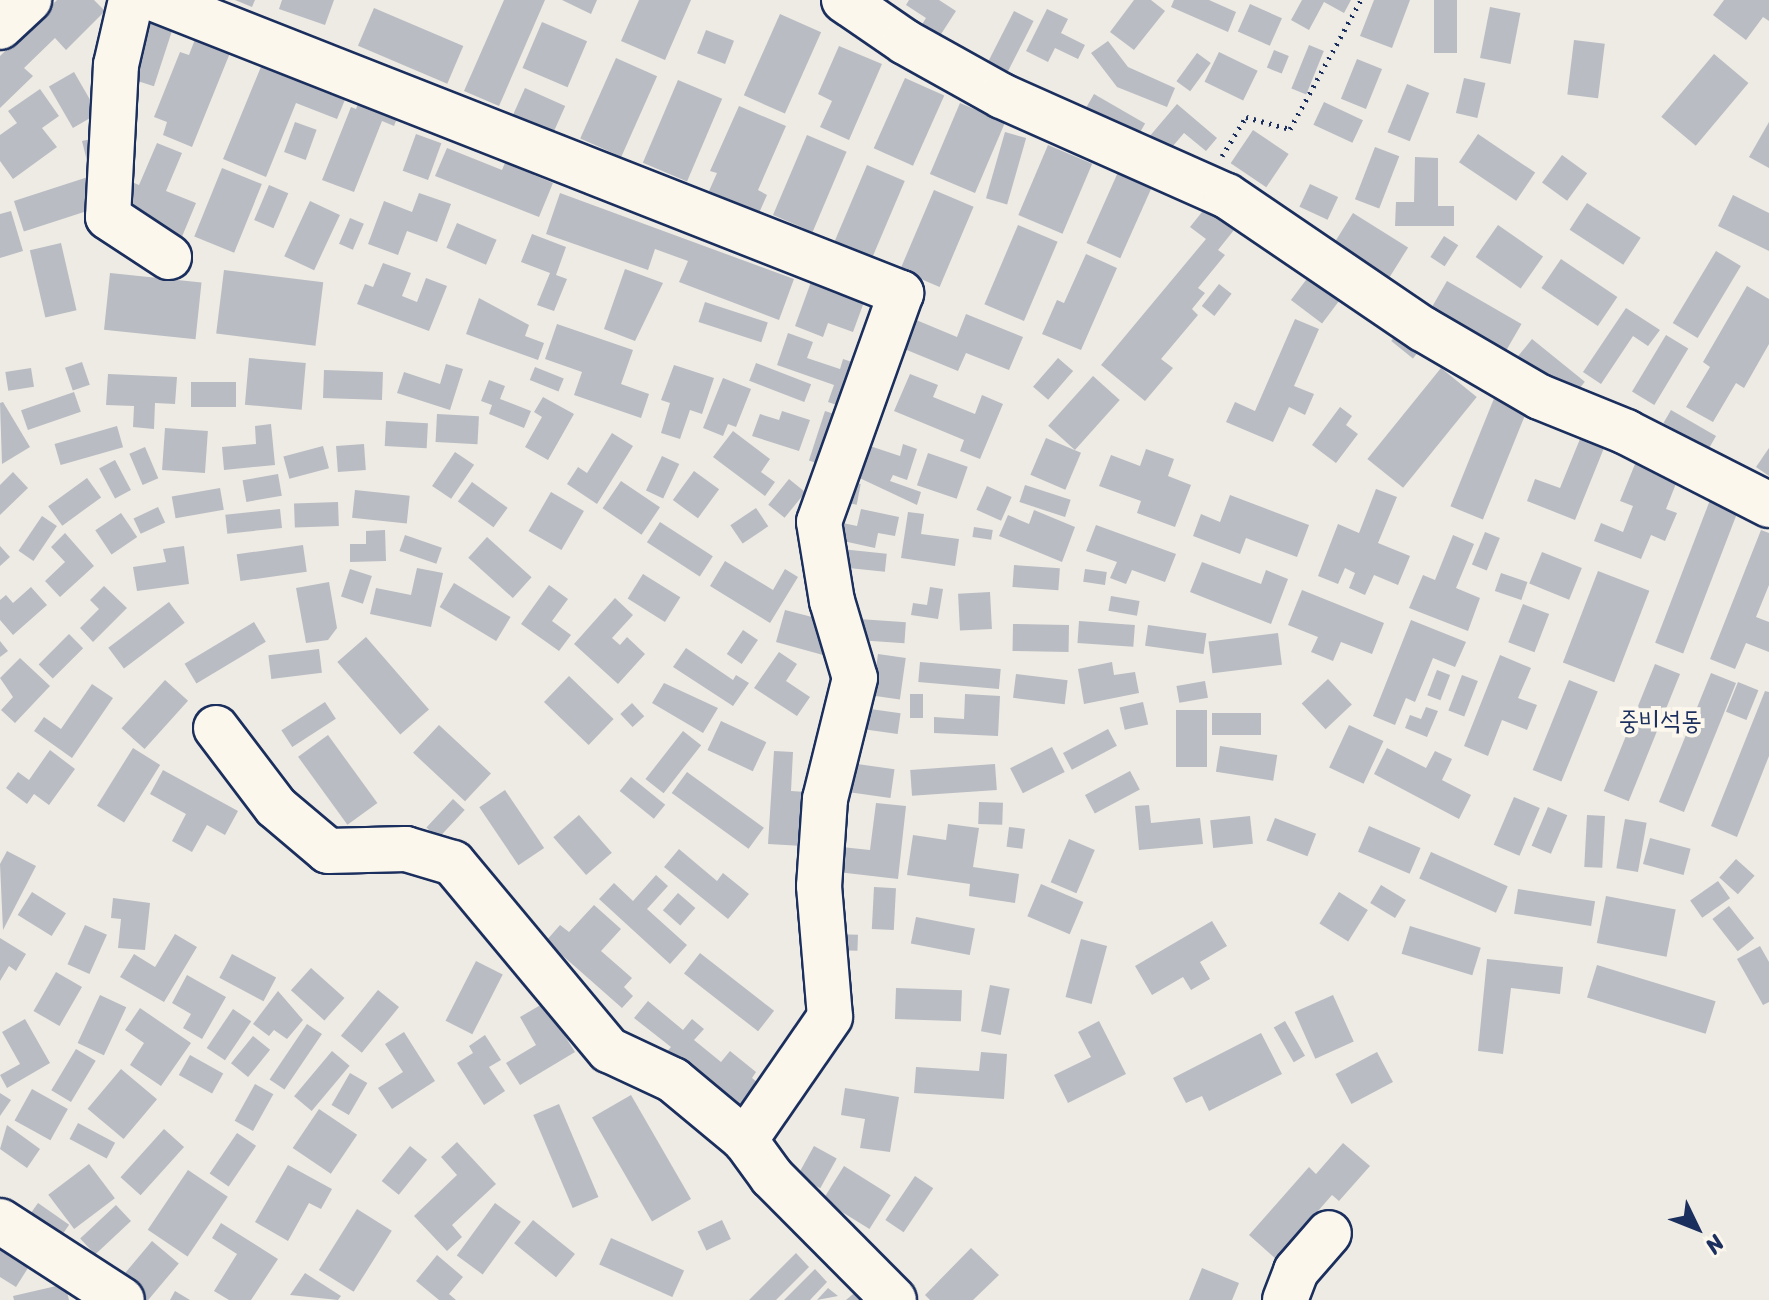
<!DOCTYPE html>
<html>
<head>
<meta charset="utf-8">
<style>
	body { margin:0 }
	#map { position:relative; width:1769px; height:1300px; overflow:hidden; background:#eeebe4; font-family:Sriracha,"Poor Story",sans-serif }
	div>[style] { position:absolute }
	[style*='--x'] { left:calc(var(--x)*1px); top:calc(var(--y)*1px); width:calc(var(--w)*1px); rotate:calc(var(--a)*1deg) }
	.building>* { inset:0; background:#b9bcc3; transform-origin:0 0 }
	.path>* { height:5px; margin-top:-2.5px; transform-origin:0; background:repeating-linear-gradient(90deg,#1b2f5e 0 2px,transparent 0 8px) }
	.roads { filter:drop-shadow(2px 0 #1b2f5e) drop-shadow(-2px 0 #1b2f5e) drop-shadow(0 2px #1b2f5e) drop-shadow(0 -2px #1b2f5e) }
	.minor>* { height:44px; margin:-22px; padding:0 22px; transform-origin:22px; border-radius:22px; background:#fbf7ec }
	span { translate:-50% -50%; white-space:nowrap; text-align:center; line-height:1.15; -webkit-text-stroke:8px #fbf7ec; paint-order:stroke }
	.quarter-label { font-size:26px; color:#1b2f5e }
	.north { position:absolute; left:1657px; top:1188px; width:80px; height:80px; -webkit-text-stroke:6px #fbf7ec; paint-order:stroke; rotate:133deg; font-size:22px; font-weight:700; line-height:32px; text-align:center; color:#1b2f5e }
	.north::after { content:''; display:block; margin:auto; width:28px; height:36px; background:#1b2f5e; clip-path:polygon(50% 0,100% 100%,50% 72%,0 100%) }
</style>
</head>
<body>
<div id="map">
	<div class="building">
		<i style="clip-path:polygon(57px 0,94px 0,105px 11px,66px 50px,55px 38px,24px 68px,33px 76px,0 108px,0 56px)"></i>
		<i style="clip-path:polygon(235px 0,255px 0,252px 7px)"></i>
		<i style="clip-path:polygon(282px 0,334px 0,325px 25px,279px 9px)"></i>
		<i style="clip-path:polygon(504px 0,545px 0,499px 106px,464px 91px)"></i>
		<i style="clip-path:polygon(562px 0,597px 0,591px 14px)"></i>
		<i style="clip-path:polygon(639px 0,691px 0,665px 60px,621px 41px)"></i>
		<i style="clip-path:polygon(909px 0,939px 0,956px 11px,934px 45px,916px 34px,926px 18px,906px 5px)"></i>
		<i style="clip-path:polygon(1134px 0,1151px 0,1165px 11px,1134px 50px,1110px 32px)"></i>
		<i style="clip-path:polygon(1174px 0,1209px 0,1236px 12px,1228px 32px,1171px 7px)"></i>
		<i style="clip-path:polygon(1302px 0,1351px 0,1344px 13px,1324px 2px,1309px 30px,1291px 20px)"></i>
		<i style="clip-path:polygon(1374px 0,1410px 0,1392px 48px,1360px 36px)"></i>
		<i style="left:1434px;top:0;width:23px;height:53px"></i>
		<i style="clip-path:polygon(1724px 0,1769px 0,1769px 21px,1763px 17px,1746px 40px,1713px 15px)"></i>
		<i style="left:1250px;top:4px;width:35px;height:30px;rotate:24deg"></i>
		<i style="left:1490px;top:7px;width:31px;height:52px;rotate:11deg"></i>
		<i style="left:374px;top:8px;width:97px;height:41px;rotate:23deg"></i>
		<i style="clip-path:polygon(1047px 9px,1068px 19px,1061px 33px,1085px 45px,1078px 59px,1055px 48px,1048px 62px,1026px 51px)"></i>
		<i style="left:1014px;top:11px;width:22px;height:64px;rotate:27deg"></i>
		<i style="left:148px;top:14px;width:28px;height:67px;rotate:18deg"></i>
		<i style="left:780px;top:14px;width:45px;height:89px;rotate:24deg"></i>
		<i style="left:542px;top:22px;width:49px;height:50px;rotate:23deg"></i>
		<i style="clip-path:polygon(199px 29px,234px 43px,192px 147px,163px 135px,167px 122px,154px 117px,180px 52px,189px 55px)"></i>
		<i style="left:706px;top:30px;width:30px;height:25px;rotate:21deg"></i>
		<i style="left:1574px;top:40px;width:31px;height:55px;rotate:7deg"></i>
		<i style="clip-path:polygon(1108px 41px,1128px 67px,1175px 88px,1167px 107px,1117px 87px,1091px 53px)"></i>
		<i style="left:1309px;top:45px;width:16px;height:47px;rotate:22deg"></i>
		<i style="clip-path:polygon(839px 46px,882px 64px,849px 140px,820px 127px,832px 101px,818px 94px)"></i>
		<i style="left:1274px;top:50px;width:16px;height:19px;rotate:22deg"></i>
		<i style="left:1219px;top:52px;width:43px;height:33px;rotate:26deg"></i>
		<i style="left:1197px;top:53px;width:17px;height:35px;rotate:36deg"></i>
		<i style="left:1714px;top:54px;width:45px;height:82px;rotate:40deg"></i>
		<i style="clip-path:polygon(265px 57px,349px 90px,337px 119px,296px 103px,266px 177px,223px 159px)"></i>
		<i style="left:616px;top:58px;width:45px;height:88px;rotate:24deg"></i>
		<i style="left:1357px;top:59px;width:27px;height:43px;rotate:22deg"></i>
		<i style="left:74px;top:72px;width:48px;height:29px;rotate:60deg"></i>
		<i style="left:905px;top:78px;width:43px;height:77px;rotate:24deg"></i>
		<i style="left:1464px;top:78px;width:22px;height:36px;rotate:13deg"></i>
		<i style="left:678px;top:80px;width:48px;height:90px;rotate:23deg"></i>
		<i style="left:1407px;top:84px;width:24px;height:52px;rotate:22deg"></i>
		<i style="left:525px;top:88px;width:44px;height:29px;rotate:24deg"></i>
		<i style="clip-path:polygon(40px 89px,59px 116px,42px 128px,57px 147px,13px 179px,0 161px,0 135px,17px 123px,8px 111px)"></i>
		<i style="clip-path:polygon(362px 93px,401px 108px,394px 126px,382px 121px,354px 192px,322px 180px,351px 107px,356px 109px)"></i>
		<i style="left:1094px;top:94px;width:59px;height:21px;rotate:30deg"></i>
		<i style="left:1324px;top:102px;width:43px;height:25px;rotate:25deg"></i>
		<i style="left:960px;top:103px;width:49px;height:77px;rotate:23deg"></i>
		<i style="clip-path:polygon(1177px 104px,1217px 138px,1206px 151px,1184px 133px,1167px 153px,1149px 137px)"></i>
		<i style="clip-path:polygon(739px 106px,786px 126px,758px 190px,767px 195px,759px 213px,709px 191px,717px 173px,710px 171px)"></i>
		<i style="left:295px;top:122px;width:23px;height:32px;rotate:20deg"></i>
		<i style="clip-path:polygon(1769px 122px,1769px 168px,1749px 157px)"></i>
		<i style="left:1253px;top:130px;width:43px;height:40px;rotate:34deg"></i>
		<i style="left:1005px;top:132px;width:22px;height:69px;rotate:16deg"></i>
		<i style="left:416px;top:134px;width:27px;height:39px;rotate:20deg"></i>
		<i style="left:1478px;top:134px;width:69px;height:34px;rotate:34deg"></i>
		<i style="left:807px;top:135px;width:43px;height:87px;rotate:23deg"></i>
		<i style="clip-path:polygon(101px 137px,89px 169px,82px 141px)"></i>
		<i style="clip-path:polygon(157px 143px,182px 153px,166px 191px,196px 203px,181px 239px,114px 212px,127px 180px,139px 185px)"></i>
		<i style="left:1048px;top:145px;width:48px;height:76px;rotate:23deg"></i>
		<i style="left:1375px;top:147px;width:26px;height:56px;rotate:21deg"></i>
		<i style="clip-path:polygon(447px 148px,502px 170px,509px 153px,538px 165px,534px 175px,553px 183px,539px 217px,435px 176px)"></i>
		<i style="left:1562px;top:155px;width:31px;height:34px;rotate:36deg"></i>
		<i style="clip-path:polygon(1415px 157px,1438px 158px,1438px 206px,1454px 206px,1454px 226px,1395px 226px,1396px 202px,1414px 202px)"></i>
		<i style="left:867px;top:165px;width:41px;height:88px;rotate:23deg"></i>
		<i style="left:222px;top:168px;width:43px;height:74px;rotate:22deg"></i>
		<i style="left:1119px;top:170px;width:37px;height:80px;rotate:24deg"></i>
		<i style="left:91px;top:176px;width:32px;height:81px;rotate:72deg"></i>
		<i style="left:1310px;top:184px;width:31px;height:25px;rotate:25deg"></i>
		<i style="left:269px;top:185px;width:21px;height:38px;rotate:23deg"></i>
		<i style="left:934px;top:190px;width:43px;height:87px;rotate:23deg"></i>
		<i style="clip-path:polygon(419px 193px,451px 204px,437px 242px,407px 231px,398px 255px,368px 244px,384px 201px,412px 212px)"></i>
		<i style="clip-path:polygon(560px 193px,794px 279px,779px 320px,679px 282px,688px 261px,655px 249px,648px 270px,546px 234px)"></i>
		<i style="clip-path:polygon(1733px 195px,1769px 213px,1769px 251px,1718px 226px)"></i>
		<i style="left:310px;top:201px;width:33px;height:61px;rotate:25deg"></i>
		<i style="clip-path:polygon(1210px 202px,1238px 225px,1218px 250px,1225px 255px,1198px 288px,1205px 293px,1192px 309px,1198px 315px,1161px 359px,1173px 368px,1145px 401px,1101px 365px,1206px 239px,1190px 227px)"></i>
		<i style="left:1587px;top:203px;width:64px;height:32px;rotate:33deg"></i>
		<i style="clip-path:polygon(11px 211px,23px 251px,0 258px,0 214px)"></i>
		<i style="left:1353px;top:213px;width:65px;height:38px;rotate:32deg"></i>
		<i style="left:350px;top:218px;width:15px;height:28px;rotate:23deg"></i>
		<i style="left:457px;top:223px;width:43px;height:27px;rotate:23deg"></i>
		<i style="left:1018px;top:225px;width:43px;height:86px;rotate:23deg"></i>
		<i style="left:1498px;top:225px;width:55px;height:39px;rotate:35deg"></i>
		<i style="clip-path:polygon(532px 234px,566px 247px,556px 275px,567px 279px,554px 311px,537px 305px,550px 273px,521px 262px)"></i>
		<i style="left:1444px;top:236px;width:17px;height:25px;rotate:33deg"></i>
		<i style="left:61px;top:243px;width:69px;height:32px;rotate:77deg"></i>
		<i style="left:1716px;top:251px;width:29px;height:84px;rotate:31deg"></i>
		<i style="clip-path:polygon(1086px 254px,1117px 268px,1081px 350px,1042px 334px,1057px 300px,1064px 303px)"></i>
		<i style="left:1561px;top:259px;width:68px;height:35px;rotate:34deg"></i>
		<i style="clip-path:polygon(383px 263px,411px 273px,402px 296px,417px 302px,426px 278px,447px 286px,429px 331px,357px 304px,365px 284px,373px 287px)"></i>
		<i style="clip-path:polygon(625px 269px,663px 283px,635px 341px,604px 329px)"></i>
		<i style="left:224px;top:270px;width:100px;height:64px;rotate:7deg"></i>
		<i style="left:1312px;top:272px;width:39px;height:35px;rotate:37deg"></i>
		<i style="left:110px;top:273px;width:92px;height:57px;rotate:6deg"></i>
		<i style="left:1447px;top:281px;width:86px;height:37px;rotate:30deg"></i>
		<i style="clip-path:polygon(811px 282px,864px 302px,853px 332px,828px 323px,823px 337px,795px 326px)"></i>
		<i style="left:1219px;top:284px;width:16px;height:28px;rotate:38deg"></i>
		<i style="clip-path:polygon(1747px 286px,1769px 299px,1769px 344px,1744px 388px,1736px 383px,1713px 422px,1686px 407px,1710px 367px,1703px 362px)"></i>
		<i style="clip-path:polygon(479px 298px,529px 325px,525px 336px,544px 343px,538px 360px,466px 334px)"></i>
		<i style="left:705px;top:302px;width:66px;height:21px;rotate:18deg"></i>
		<i style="clip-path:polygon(1626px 308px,1660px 330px,1648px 346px,1633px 336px,1601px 384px,1583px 372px)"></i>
		<i style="clip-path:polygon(966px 314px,1023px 337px,1009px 370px,966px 353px,958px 371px,897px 346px,909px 317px,957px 337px)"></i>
		<i style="clip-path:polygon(1295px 319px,1319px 329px,1294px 386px,1314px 394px,1305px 415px,1289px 407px,1273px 442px,1226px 422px,1235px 402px,1255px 411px)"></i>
		<i style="clip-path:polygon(557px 324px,633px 350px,621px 384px,649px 394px,641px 418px,574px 395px,582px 372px,545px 359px)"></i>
		<i style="left:1400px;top:330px;width:28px;height:14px;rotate:39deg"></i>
		<i style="clip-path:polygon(788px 333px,813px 342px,807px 358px,840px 369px,843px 359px,864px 366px,848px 409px,828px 402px,834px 385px,777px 365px)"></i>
		<i style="left:1666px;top:335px;width:26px;height:66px;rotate:31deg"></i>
		<i style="left:1532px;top:339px;width:68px;height:23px;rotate:39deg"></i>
		<i style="left:249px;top:358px;width:57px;height:47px;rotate:5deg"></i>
		<i style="left:1058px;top:358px;width:20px;height:38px;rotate:41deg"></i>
		<i style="left:82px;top:362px;width:24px;height:18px;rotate:71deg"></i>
		<i style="left:756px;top:363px;width:59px;height:19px;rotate:21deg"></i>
		<i style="clip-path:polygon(446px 364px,463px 369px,450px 410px,397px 393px,404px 372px,440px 384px)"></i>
		<i style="clip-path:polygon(674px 365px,714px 378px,702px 414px,690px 410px,680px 439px,661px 433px,670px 403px,661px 400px)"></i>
		<i style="left:535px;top:367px;width:31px;height:14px;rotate:22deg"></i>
		<i style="left:31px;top:368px;width:19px;height:26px;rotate:81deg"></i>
		<i style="left:1441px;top:368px;width:46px;height:117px;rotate:39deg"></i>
		<i style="left:324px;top:370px;width:59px;height:28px;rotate:2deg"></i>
		<i style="clip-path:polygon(108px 374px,177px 377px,175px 404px,155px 403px,154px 429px,133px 427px,134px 406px,106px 405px)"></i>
		<i style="clip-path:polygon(910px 374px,938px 385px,933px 397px,975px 414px,982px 395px,1003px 404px,980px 459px,960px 451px,964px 440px,894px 411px)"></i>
		<i style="left:1093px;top:376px;width:36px;height:67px;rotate:42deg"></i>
		<i style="clip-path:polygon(723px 378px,751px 389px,736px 427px,728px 424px,723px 436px,703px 428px)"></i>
		<i style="clip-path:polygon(489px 380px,505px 386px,500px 399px,531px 411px,524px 428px,489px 414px,492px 405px,481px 401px)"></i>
		<i style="left:236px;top:382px;width:25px;height:45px;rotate:90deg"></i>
		<i style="left:74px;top:392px;width:21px;height:56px;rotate:71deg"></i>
		<i style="left:1495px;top:396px;width:35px;height:119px;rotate:22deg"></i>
		<i style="clip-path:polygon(543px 397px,574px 414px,548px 460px,525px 447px,542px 417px,534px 412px)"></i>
		<i style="clip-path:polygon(3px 402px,30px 447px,2px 464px,0 403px)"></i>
		<i style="clip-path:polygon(1340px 407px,1352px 416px,1346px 425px,1358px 434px,1336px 463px,1312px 445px)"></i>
		<i style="left:1671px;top:410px;width:52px;height:15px;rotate:30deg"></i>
		<i style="clip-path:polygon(782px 411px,810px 420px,799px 451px,752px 436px,760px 414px,779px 420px)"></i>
		<i style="left:825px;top:411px;width:25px;height:52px;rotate:18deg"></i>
		<i style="left:437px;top:414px;width:42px;height:28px;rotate:3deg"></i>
		<i style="left:386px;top:421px;width:42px;height:25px;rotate:3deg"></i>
		<i style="clip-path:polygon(271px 424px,275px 465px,224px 470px,222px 447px,256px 444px,255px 426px)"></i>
		<i style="left:117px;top:426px;width:22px;height:65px;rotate:74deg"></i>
		<i style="left:165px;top:428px;width:43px;height:42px;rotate:4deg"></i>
		<i style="clip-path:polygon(733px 431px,770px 459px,761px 472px,775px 482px,765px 496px,713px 457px)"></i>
		<i style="clip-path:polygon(612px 433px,633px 446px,597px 504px,567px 484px,578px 467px,587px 473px)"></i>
		<i style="left:1046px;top:438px;width:38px;height:40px;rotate:23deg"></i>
		<i style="clip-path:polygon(1580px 439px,1604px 448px,1575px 520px,1527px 501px,1535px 479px,1560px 488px)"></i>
		<i style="clip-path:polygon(861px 443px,900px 456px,903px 444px,917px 449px,907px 480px,893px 475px,890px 481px,921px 492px,917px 505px,851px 474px)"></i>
		<i style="left:364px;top:444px;width:26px;height:28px;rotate:86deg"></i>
		<i style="left:323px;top:446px;width:23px;height:41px;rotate:75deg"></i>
		<i style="left:145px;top:447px;width:34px;height:17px;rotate:67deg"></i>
		<i style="clip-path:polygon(1769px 448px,1769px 476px,1756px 467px)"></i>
		<i style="clip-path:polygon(1146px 449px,1174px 459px,1168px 476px,1191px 485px,1175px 527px,1137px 513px,1141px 501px,1099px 486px,1111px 455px,1140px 466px)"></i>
		<i style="left:455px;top:452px;width:23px;height:41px;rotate:34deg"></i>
		<i style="left:928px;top:453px;width:42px;height:34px;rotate:19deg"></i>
		<i style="left:662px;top:456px;width:19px;height:38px;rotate:25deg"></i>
		<i style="left:115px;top:460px;width:34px;height:18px;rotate:62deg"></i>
		<i style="clip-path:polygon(1635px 464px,1677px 481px,1666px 509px,1677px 513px,1665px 541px,1651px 535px,1641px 559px,1594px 541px,1601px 523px,1623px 532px,1633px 506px,1620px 501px)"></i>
		<i style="left:694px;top:471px;width:31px;height:36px;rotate:36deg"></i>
		<i style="clip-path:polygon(13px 472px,28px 488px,0 515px,0 485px)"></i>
		<i style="left:278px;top:474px;width:22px;height:36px;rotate:80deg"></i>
		<i style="left:87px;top:478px;width:24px;height:48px;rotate:54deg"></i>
		<i style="left:789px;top:479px;width:21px;height:33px;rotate:39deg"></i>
		<i style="left:621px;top:481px;width:47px;height:33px;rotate:34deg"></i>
		<i style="left:845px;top:481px;width:16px;height:21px;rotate:11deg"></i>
		<i style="left:472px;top:482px;width:44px;height:24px;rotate:36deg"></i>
		<i style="left:1025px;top:485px;width:48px;height:18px;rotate:18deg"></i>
		<i style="left:987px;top:486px;width:27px;height:26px;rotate:24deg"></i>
		<i style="left:220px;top:488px;width:22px;height:49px;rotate:80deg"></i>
		<i style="clip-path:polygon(1376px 489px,1397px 497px,1378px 543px,1410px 556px,1398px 585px,1374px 575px,1365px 595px,1349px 588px,1355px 573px,1345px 568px,1338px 584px,1318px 576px,1338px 524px,1359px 533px)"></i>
		<i style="left:355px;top:490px;width:55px;height:28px;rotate:6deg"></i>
		<i style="left:551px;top:492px;width:38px;height:45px;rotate:30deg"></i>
		<i style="clip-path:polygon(1230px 495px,1309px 525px,1297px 557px,1246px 538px,1240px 554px,1193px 536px,1201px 514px,1220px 522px)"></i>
		<i style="left:1710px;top:500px;width:30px;height:153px;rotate:21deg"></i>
		<i style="left:338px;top:502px;width:24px;height:44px;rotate:88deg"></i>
		<i style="left:158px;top:507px;width:17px;height:27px;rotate:65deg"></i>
		<i style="left:756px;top:508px;width:22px;height:31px;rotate:56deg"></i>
		<i style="left:280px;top:509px;width:19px;height:55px;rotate:84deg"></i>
		<i style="clip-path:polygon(861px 509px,899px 517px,895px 536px,878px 533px,875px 548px,834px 539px,838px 522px,857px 526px)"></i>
		<i style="clip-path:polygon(1034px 510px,1075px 527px,1062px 562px,999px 536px,1008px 515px,1029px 524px)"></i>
		<i style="clip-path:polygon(908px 512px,924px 514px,921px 534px,959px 539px,955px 566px,901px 558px)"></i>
		<i style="left:121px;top:513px;width:29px;height:31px;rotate:56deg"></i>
		<i style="left:42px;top:516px;width:18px;height:42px;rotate:34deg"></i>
		<i style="left:660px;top:522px;width:63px;height:24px;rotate:33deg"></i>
		<i style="clip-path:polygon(1096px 525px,1176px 554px,1165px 582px,1132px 570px,1126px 584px,1110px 578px,1117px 562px,1086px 551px)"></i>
		<i style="left:974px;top:527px;width:19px;height:10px;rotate:9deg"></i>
		<i style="clip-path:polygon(385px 530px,386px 561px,350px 562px,350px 544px,366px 544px,366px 531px)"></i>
		<i style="clip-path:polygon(1761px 530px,1769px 533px,1769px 585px,1756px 617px,1769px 622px,1769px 652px,1746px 643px,1735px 669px,1710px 659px)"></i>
		<i style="left:1485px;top:532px;width:16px;height:35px;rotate:22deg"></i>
		<i style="clip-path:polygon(65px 533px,94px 566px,60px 597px,45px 581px,65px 562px,51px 547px)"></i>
		<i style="left:405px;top:535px;width:39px;height:17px;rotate:19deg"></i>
		<i style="clip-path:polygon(1453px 535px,1474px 544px,1456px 588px,1480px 598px,1468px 631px,1409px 608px,1423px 575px,1435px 580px)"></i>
		<i style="left:487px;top:537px;width:60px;height:28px;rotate:42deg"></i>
		<i style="left:303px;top:545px;width:27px;height:67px;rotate:82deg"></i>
		<i style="clip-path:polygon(0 546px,10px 557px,0 566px)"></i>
		<i style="clip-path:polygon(184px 546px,189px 584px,137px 591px,133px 567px,166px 562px,163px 549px)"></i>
		<i style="left:841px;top:549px;width:46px;height:18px;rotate:6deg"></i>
		<i style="left:1542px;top:552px;width:43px;height:34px;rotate:22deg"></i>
		<i style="clip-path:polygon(725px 561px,773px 590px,785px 569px,798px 577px,770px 623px,710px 586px)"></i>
		<i style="clip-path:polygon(1202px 562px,1261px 584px,1266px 570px,1288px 579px,1271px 624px,1190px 592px)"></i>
		<i style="left:1014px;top:565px;width:46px;height:22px;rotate:4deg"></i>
		<i style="clip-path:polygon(417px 568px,443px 573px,431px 627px,370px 614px,376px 588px,411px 595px)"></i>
		<i style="left:350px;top:569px;width:23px;height:29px;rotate:18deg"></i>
		<i style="left:1085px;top:569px;width:22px;height:13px;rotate:8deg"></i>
		<i style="left:1598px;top:571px;width:55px;height:98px;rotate:21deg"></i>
		<i style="left:1501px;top:573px;width:28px;height:19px;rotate:19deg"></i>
		<i style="left:643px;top:574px;width:44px;height:29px;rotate:32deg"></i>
		<i style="clip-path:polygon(329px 582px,337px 628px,328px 640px,306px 643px,296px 588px)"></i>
		<i style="left:454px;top:583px;width:66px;height:28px;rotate:31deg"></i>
		<i style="clip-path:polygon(549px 585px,568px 599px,552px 621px,571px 635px,559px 651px,521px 624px)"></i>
		<i style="clip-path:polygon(104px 586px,127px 608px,93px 642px,80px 628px,99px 609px,90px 600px)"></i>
		<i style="clip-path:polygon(31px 587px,47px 605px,13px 635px,0 620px,0 600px,6px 595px,13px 603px)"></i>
		<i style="clip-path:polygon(930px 587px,943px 589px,938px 619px,911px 615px,913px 603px,927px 605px)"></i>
		<i style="clip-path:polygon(1302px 590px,1384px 623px,1372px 654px,1341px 642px,1333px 661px,1311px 652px,1318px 637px,1288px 625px)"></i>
		<i style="left:990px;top:592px;width:37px;height:32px;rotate:87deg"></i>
		<i style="left:1111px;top:596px;width:29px;height:15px;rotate:10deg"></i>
		<i style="clip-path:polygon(615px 598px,633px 615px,612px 638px,620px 645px,627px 637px,645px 654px,618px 684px,574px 644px)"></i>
		<i style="left:169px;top:602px;width:26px;height:76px;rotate:53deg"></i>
		<i style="left:1523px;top:604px;width:28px;height:41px;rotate:21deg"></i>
		<i style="clip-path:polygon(785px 610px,839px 624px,841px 649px,823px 655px,776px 642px)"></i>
		<i style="left:859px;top:619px;width:47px;height:21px;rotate:4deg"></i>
		<i style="clip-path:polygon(1411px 620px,1466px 642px,1455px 667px,1433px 658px,1415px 702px,1406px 698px,1395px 725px,1373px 716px)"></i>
		<i style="left:1079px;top:621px;width:56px;height:22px;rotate:4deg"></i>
		<i style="left:254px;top:622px;width:23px;height:81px;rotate:59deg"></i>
		<i style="left:1013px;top:624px;width:56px;height:27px;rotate:1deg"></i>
		<i style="left:1148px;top:625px;width:59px;height:21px;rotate:8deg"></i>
		<i style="left:743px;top:630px;width:18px;height:29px;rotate:34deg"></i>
		<i style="left:1278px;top:633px;width:32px;height:70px;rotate:83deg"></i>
		<i style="left:69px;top:634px;width:20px;height:43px;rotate:45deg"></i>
		<i style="left:366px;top:637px;width:96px;height:38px;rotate:49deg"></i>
		<i style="clip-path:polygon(0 641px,8px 651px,0 657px)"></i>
		<i style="clip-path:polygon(686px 648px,733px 680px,736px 675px,749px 683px,733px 706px,673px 667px)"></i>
		<i style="left:319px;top:649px;width:24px;height:51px;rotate:83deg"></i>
		<i style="clip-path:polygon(779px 652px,797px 664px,786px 681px,810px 697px,797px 716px,754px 688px)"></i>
		<i style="left:878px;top:654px;width:28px;height:42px;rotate:8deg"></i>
		<i style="clip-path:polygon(1500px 655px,1531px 668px,1518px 698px,1537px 705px,1527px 730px,1502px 720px,1488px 756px,1464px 746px)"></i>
		<i style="clip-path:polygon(20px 658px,50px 686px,15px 723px,1px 710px,13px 697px,0 678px)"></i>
		<i style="left:920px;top:662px;width:81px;height:20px;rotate:5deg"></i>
		<i style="clip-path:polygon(1112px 662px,1114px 675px,1135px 672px,1139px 693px,1084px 704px,1078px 669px)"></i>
		<i style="left:1655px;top:664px;width:27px;height:137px;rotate:22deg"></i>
		<i style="left:1437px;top:670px;width:14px;height:27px;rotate:21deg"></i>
		<i style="left:1711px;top:673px;width:27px;height:139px;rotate:22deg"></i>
		<i style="left:1016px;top:674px;width:52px;height:24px;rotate:7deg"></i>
		<i style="left:1462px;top:675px;width:17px;height:38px;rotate:21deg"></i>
		<i style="left:569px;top:676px;width:62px;height:36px;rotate:44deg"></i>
		<i style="left:1328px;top:679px;width:35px;height:36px;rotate:47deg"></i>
		<i style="left:165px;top:680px;width:31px;height:65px;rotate:42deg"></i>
		<i style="left:1569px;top:680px;width:31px;height:97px;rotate:22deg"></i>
		<i style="left:1205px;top:681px;width:17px;height:29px;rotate:80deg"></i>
		<i style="left:1738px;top:682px;width:22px;height:32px;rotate:22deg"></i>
		<i style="clip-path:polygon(664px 683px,718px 708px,703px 733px,652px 703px)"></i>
		<i style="clip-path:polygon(92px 684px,113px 698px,72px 758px,34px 731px,44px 717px,61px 729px)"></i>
		<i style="clip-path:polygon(1765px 691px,1769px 692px,1769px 756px,1737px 837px,1711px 826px)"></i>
		<i style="left:910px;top:694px;width:13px;height:24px"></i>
		<i style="clip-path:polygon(965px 694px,1000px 696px,998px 736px,934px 733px,934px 717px,964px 719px)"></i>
		<i style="left:325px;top:702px;width:20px;height:52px;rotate:57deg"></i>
		<i style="left:1143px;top:702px;width:23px;height:24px;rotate:77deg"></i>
		<i style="left:632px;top:703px;width:18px;height:16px;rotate:47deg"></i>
		<i style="left:856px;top:707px;width:45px;height:21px;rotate:8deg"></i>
		<i style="clip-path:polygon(1426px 707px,1438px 711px,1427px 737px,1405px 728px,1410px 715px,1421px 719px)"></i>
		<i style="left:1176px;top:710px;width:31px;height:57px"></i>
		<i style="left:1212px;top:713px;width:49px;height:22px"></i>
		<i style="left:721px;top:721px;width:50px;height:32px;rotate:25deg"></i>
		<i style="left:439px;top:725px;width:71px;height:38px;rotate:43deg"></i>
		<i style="left:1349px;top:725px;width:38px;height:47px;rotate:25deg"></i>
		<i style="left:1108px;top:729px;width:19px;height:51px;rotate:62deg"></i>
		<i style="left:683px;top:731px;width:23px;height:61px;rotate:38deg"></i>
		<i style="left:328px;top:735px;width:84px;height:37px;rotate:54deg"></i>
		<i style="left:1220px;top:746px;width:58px;height:26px;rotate:9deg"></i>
		<i style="left:1052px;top:747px;width:28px;height:47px;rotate:63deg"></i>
		<i style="left:133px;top:748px;width:32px;height:68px;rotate:32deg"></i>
		<i style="clip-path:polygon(1387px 748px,1426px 768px,1435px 751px,1452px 759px,1442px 780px,1471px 795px,1459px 819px,1374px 774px)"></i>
		<i style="clip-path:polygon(50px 750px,75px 769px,49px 805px,34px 794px,27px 804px,6px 788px,18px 772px,29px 780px)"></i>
		<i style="clip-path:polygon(774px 751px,793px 752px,791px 791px,806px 792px,803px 846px,768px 844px)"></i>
		<i style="left:843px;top:762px;width:52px;height:29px;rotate:8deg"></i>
		<i style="left:995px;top:764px;width:26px;height:85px;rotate:86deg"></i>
		<i style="clip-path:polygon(163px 770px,238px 811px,225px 835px,207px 825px,192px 852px,172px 841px,186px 814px,150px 794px)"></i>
		<i style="left:1130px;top:771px;width:21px;height:51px;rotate:62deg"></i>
		<i style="left:687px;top:772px;width:95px;height:26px;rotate:36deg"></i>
		<i style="left:631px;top:777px;width:44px;height:18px;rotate:39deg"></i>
		<i style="left:505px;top:790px;width:70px;height:31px;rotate:56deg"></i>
		<i style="left:1514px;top:797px;width:28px;height:52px;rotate:23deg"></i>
		<i style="left:453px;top:799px;width:16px;height:39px;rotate:43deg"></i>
		<i style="left:979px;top:802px;width:24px;height:22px;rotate:2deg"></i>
		<i style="clip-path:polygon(876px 803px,906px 806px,898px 879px,829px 871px,832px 846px,870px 850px)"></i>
		<i style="clip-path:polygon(1149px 805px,1151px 823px,1200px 818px,1203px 844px,1139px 850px,1135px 806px)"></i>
		<i style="left:1548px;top:807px;width:21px;height:42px;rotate:23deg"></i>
		<i style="left:579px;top:815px;width:50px;height:34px;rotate:49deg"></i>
		<i style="left:1587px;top:815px;width:18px;height:52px;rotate:3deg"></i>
		<i style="left:1250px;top:816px;width:28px;height:40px;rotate:84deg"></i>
		<i style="left:1275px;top:818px;width:44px;height:24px;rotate:21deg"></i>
		<i style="left:1625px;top:819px;width:22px;height:50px;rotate:10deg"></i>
		<i style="clip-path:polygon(948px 824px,979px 828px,973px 867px,1019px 874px,1015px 903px,969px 896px,970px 884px,907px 875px,913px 835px,946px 840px)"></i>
		<i style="left:1369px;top:826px;width:56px;height:28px;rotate:23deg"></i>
		<i style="left:1009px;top:827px;width:16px;height:20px;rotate:7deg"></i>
		<i style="left:1650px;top:838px;width:42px;height:27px;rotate:15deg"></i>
		<i style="left:1069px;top:839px;width:28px;height:47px;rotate:23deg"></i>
		<i style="clip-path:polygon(679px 849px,717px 881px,723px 873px,749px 894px,728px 919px,664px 867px)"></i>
		<i style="clip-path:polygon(7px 851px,36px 866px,3px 930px,0 864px)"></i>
		<i style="left:1431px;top:852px;width:84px;height:29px;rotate:24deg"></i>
		<i style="left:1736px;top:859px;width:25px;height:25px;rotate:42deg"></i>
		<i style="clip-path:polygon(656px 875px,668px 886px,647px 909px,687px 945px,670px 964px,599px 899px,614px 883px,633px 901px)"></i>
		<i style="left:1718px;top:881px;width:21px;height:34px;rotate:55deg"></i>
		<i style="left:1041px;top:884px;width:46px;height:35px;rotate:23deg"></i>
		<i style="left:1381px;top:885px;width:29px;height:21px;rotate:31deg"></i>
		<i style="left:874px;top:887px;width:22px;height:42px;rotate:3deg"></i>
		<i style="left:1518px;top:889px;width:78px;height:25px;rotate:9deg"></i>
		<i style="left:32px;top:892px;width:40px;height:27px;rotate:32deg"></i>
		<i style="left:1339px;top:892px;width:34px;height:37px;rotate:32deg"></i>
		<i style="left:678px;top:893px;width:23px;height:23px;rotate:41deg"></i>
		<i style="left:1606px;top:896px;width:71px;height:48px;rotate:11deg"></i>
		<i style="clip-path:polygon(113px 898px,150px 903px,145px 950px,118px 948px,121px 919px,111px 918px)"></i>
		<i style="clip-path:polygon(594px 905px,621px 929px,601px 951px,632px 978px,624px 987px,633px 996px,622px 1008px,546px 941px,560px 925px,569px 932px)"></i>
		<i style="left:1729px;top:906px;width:41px;height:21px;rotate:52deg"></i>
		<i style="left:916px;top:917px;width:60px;height:27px;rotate:11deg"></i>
		<i style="clip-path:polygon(1212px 921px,1227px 946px,1200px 962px,1210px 979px,1191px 990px,1183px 977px,1152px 995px,1135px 966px)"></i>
		<i style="left:85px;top:925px;width:24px;height:43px;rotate:24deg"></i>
		<i style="left:1410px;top:926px;width:74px;height:29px;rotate:17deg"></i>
		<i style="clip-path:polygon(175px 934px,197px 947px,164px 1002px,120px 977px,134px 954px,155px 967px)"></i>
		<i style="left:833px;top:934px;width:25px;height:16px;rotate:2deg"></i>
		<i style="clip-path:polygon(0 938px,26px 954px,16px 971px,9px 966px,0 981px)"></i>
		<i style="left:1081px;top:939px;width:27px;height:60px;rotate:15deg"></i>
		<i style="clip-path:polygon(1760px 946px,1769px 962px,1769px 1002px,1763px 1005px,1737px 959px)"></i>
		<i style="left:700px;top:953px;width:94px;height:26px;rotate:38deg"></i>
		<i style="left:232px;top:954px;width:50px;height:27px;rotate:28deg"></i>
		<i style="clip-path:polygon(1487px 959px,1563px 967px,1560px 994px,1511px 988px,1503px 1054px,1478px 1051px)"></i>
		<i style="left:476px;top:961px;width:30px;height:67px;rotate:27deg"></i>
		<i style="left:1597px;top:965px;width:124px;height:34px;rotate:17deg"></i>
		<i style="left:311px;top:968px;width:45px;height:30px;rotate:42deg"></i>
		<i style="left:56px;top:972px;width:30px;height:45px;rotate:30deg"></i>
		<i style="clip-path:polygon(187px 975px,226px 997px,202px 1039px,183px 1028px,191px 1014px,172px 1003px)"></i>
		<i style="left:990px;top:985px;width:20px;height:47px;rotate:11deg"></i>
		<i style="left:896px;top:988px;width:66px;height:31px;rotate:2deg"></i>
		<i style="left:378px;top:990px;width:27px;height:59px;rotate:39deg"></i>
		<i style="clip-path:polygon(278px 991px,303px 1020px,287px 1039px,274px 1030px,269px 1036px,253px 1024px)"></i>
		<i style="left:100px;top:995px;width:29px;height:53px;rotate:25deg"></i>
		<i style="left:1333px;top:995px;width:51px;height:42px;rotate:66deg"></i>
		<i style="clip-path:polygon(648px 1001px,683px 1030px,692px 1019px,704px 1029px,694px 1040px,721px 1062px,730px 1051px,756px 1072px,752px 1078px,766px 1089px,738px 1122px,698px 1089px,707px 1079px,680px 1056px,669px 1070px,659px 1061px,671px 1047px,634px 1018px)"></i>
		<i style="clip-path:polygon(544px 1003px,575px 1052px,520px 1085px,506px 1063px,536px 1045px,520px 1017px)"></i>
		<i style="clip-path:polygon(140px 1008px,191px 1043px,161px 1086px,130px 1065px,144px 1043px,125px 1030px)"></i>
		<i style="left:233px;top:1009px;width:22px;height:47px;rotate:34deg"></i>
		<i style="clip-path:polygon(25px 1019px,50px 1063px,7px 1088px,0 1075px,20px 1064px,2px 1032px)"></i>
		<i style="clip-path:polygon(1099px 1021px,1126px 1074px,1068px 1103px,1054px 1075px,1091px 1057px,1078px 1032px)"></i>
		<i style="left:1285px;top:1021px;width:40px;height:13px;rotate:60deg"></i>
		<i style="left:307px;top:1024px;width:18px;height:67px;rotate:34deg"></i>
		<i style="clip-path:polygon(404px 1032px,435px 1081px,392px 1109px,378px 1088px,403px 1072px,385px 1044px)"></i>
		<i style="clip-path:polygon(1261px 1033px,1282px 1074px,1209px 1111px,1202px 1096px,1186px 1103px,1173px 1078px)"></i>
		<i style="clip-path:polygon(485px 1035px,501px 1060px,489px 1067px,505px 1091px,484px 1105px,457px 1063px,473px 1053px,469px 1046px)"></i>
		<i style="left:253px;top:1036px;width:22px;height:35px;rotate:39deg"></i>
		<i style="left:76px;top:1049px;width:23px;height:48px;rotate:31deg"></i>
		<i style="left:332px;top:1051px;width:23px;height:59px;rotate:40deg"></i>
		<i style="clip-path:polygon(981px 1052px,1007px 1054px,1004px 1099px,914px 1093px,916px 1067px,979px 1071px)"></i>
		<i style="left:1377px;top:1052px;width:34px;height:47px;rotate:62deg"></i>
		<i style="left:190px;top:1055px;width:38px;height:23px;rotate:29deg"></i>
		<i style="left:121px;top:1069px;width:47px;height:52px;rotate:40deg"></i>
		<i style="left:350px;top:1073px;width:20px;height:37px;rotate:30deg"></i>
		<i style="left:255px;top:1084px;width:21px;height:42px;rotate:29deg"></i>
		<i style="clip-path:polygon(845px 1088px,899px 1097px,890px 1152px,860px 1148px,865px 1119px,841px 1115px)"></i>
		<i style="left:32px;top:1089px;width:41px;height:36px;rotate:29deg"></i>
		<i style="clip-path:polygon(0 1093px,11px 1100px,0 1116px)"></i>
		<i style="left:631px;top:1095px;width:120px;height:45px;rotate:60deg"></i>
		<i style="left:559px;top:1104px;width:101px;height:28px;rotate:67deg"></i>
		<i style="left:319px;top:1109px;width:46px;height:47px;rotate:34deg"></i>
		<i style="left:78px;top:1123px;width:42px;height:18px;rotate:28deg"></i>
		<i style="clip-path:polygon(7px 1125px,40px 1149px,27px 1168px,0 1149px)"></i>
		<i style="left:164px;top:1129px;width:27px;height:65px;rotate:42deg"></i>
		<i style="left:237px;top:1133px;width:23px;height:49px;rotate:34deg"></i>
		<i style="clip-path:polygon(457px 1142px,496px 1184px,452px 1225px,462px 1237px,447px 1251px,414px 1216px,457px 1175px,441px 1157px)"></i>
		<i style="clip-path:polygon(1343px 1143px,1370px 1166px,1339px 1201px,1332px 1195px,1276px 1259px,1249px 1235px,1309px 1167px,1316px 1174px)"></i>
		<i style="left:410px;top:1146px;width:22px;height:45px;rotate:39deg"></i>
		<i style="left:814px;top:1146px;width:26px;height:34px;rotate:29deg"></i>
		<i style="left:89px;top:1164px;width:43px;height:51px;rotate:53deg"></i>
		<i style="clip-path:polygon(288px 1165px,332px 1189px,321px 1209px,309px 1203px,288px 1241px,255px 1222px)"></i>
		<i style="left:844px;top:1166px;width:55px;height:40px;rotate:32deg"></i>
		<i style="left:188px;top:1170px;width:48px;height:72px;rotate:34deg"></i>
		<i style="left:915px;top:1176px;width:22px;height:53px;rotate:34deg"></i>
		<i style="left:38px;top:1203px;width:38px;height:16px;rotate:35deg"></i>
		<i style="left:495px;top:1203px;width:32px;height:65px;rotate:36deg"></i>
		<i style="left:116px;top:1205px;width:22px;height:49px;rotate:47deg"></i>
		<i style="left:357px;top:1209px;width:41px;height:72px;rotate:32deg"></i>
		<i style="left:533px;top:1220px;width:54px;height:30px;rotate:39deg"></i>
		<i style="left:722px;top:1220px;width:21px;height:27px;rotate:65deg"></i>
		<i style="clip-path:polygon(221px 1223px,278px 1259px,251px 1300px,229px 1300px,214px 1291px,237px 1254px,212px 1238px)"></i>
		<i style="clip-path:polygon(0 1238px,33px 1260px,16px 1287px,0 1277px)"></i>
		<i style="left:611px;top:1238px;width:80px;height:29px;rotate:24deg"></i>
		<i style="left:152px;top:1241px;width:35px;height:50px;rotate:40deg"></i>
		<i style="clip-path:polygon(971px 1248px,999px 1275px,973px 1300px,930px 1300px,925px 1295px)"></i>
		<i style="clip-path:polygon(796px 1253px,809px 1267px,776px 1300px,749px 1300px)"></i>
		<i style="clip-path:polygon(437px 1255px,463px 1277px,449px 1294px,456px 1300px,439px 1300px,416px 1281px)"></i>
		<i style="clip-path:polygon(1202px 1268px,1239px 1283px,1232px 1300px,1189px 1300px)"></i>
		<i style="clip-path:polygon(815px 1269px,827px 1282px,810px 1300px,784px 1300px)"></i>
		<i style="clip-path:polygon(305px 1273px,341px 1296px,338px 1300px,290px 1295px)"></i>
		<i style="clip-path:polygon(65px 1284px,69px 1300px,14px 1300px,13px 1296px)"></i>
		<i style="clip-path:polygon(865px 1284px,878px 1300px,846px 1300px)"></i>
		<i style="clip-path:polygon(828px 1288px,838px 1296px,817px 1300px)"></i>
		<i style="clip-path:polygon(175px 1291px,190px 1300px,170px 1300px)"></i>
	</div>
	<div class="path">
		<i style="--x:1222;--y:156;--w:46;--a:-58.4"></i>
		<i style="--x:1246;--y:117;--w:46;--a:15.3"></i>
		<i style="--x:1290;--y:129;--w:147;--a:-61.2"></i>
	</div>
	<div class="roads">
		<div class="minor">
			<i style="--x:131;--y:0;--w:67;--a:103"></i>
			<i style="--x:116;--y:65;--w:152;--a:93"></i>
			<i style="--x:108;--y:217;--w:73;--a:33.3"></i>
			<i style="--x:157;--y:0;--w:800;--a:21.5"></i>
			<i style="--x:901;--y:293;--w:243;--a:109.7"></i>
			<i style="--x:819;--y:522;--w:80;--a:80.7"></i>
			<i style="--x:832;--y:601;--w:80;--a:73.4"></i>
			<i style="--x:855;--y:678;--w:125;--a:103.9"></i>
			<i style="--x:825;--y:799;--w:87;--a:93.9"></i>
			<i style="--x:819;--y:886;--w:131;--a:85.2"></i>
			<i style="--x:830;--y:1017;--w:150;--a:124.6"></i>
			<i style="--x:844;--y:0;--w:74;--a:34.5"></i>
			<i style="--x:905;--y:42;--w:111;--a:29.1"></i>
			<i style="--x:1002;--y:96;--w:246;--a:24"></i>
			<i style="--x:1227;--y:196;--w:237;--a:34.2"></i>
			<i style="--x:1423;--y:329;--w:135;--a:30.2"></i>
			<i style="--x:1540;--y:397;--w:93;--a:22.1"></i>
			<i style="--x:1626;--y:432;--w:161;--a:27"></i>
			<i style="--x:0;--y:27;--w:40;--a:-43"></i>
			<i style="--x:216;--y:728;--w:99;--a:52.8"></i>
			<i style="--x:276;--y:807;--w:68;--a:40.2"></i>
			<i style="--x:328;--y:851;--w:78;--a:-1.5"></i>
			<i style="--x:406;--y:849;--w:49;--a:16.6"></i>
			<i style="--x:453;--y:863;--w:244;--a:50.2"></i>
			<i style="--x:609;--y:1050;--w:71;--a:25.1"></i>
			<i style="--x:673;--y:1080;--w:94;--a:39.8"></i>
			<i style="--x:745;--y:1140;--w:46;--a:53.9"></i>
			<i style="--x:772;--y:1177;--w:173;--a:45.2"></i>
			<i style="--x:0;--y:1221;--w:145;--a:32.9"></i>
			<i style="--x:1285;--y:1300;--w:31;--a:-69"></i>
			<i style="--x:1296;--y:1271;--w:50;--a:-49"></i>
		</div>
	</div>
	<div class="quarter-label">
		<span style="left:1660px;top:721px">중비석동</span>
	</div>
	<div class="north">N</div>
</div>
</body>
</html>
